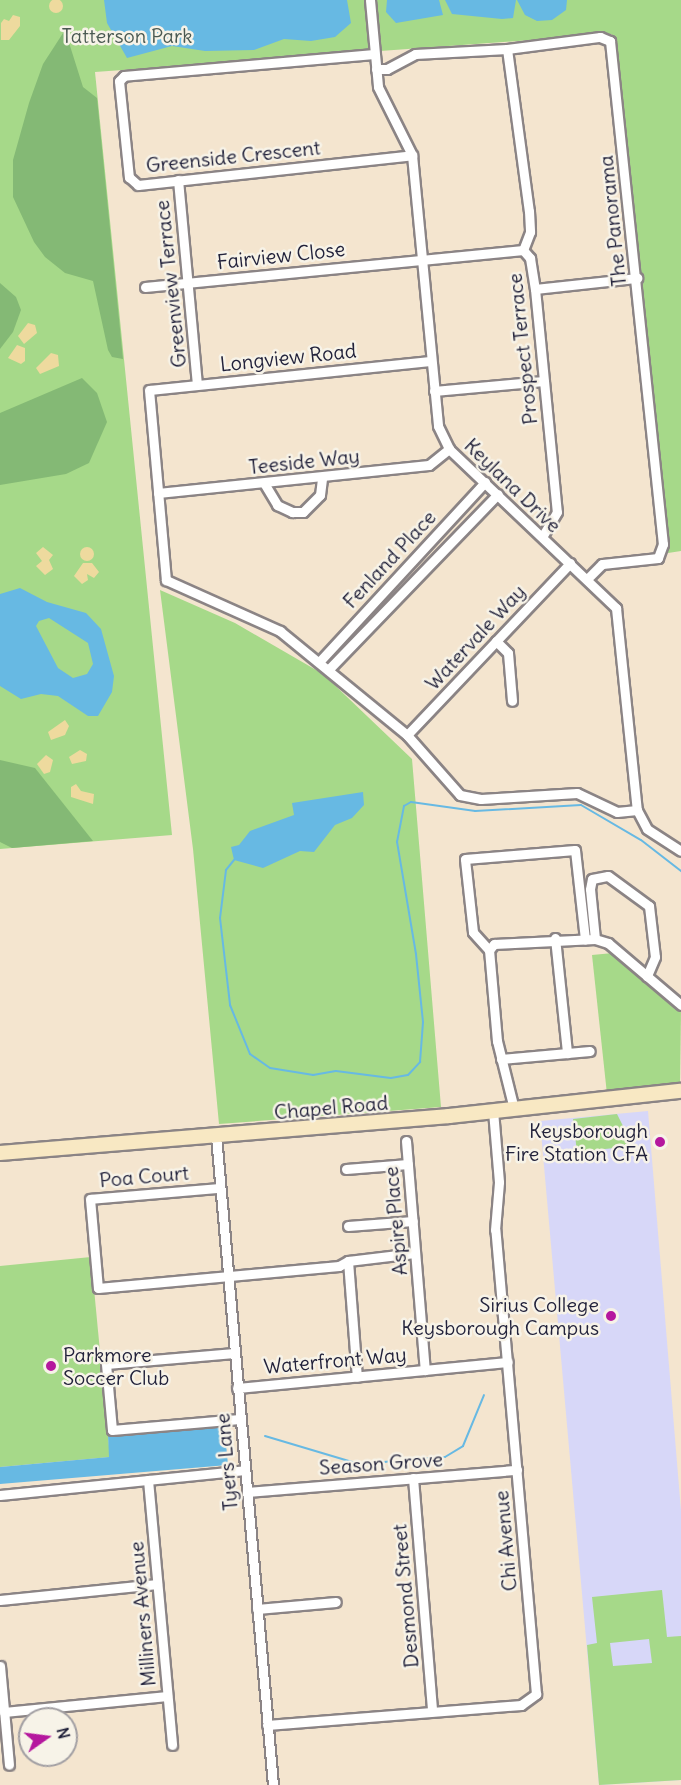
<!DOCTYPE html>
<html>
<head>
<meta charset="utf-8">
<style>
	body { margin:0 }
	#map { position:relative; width:681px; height:1785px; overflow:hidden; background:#f4e5cf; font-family:Delius,sans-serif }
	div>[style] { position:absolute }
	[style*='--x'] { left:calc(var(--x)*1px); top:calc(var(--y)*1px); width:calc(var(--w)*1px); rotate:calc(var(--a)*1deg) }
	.built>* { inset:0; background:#d7d7f8 }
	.green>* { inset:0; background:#a6d989 }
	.forest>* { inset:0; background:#84b975 }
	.sand>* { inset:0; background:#eeda9e }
	.round { border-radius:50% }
	.water>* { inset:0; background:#67b9e3 }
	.stream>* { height:2px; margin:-1px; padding:0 1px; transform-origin:1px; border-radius:1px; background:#67b9e3 }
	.roads { filter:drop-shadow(2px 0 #8b8485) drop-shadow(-2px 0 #8b8485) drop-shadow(0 2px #8b8485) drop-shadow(0 -2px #8b8485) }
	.minor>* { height:9px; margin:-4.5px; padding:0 4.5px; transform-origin:4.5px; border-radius:4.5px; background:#fff }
	.secondary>* { height:14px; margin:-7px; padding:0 7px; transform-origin:7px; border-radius:7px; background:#f8e8c3 }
	.dots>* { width:16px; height:16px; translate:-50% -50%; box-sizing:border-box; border:3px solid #f7f3e8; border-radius:50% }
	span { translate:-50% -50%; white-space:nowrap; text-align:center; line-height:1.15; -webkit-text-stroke:5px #f7f3e8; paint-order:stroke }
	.park-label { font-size:20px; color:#4a5952 }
	.street-label { font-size:20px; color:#22223b }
	.poi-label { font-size:20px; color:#22223b }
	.right { translate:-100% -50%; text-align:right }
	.left { translate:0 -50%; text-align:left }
	.north { position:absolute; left:18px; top:1707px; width:60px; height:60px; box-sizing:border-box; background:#f7f3e8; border:2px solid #a29fa3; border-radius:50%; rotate:76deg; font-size:16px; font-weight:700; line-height:24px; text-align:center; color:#22223b }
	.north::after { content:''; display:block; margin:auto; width:21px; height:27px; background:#b5179e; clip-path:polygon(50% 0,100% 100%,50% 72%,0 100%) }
</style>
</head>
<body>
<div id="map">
	<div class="built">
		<i style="clip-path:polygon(648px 1111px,681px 1511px,681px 1780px,599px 1785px,540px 1121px)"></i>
	</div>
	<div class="green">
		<i style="clip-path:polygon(0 0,681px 0,681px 551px,668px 553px,612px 34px,95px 72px,172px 835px,0 849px)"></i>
		<i style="clip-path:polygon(160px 590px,235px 623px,323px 674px,412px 759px,441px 1107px,219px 1124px,193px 849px)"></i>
		<i style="clip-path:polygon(613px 953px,681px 1009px,680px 1087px,607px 1094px,592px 955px)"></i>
		<i style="clip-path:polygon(617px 1114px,633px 1146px,577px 1152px,573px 1119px)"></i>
		<i style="clip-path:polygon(91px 1257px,110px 1457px,0 1467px,0 1266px)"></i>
		<i style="clip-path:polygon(evenodd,662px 1590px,667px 1637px,681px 1636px,681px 1780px,599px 1785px,587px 1645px,597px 1643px,592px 1597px,662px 1590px,649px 1639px,652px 1663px,613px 1666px,610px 1643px,649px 1639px)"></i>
	</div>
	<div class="forest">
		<i style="clip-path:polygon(65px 30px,83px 87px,97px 98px,123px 359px,112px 357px,108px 350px,93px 281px,65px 273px,45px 257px,34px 242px,13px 197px,13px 160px,29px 103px,43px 64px)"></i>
		<i style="clip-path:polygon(0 283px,16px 297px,21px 310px,13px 332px,0 349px)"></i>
		<i style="clip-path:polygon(82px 378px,97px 393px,107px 422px,89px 463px,66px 474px,0 485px,0 413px)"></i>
		<i style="clip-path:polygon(0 760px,35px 768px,93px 841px,12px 848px,0 842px)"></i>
	</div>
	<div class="sand">
		<i class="round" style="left:49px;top:-1px;width:14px;height:14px"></i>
		<i style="clip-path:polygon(13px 15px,20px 17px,20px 26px,9px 40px,1px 40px,1px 23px,4px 19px,9px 21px)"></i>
		<i style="clip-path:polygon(28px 323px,35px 325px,37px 333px,24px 344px,18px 336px)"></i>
		<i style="clip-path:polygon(17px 345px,25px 348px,25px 361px,21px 364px,8px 358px)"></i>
		<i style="clip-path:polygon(51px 353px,58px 355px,59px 366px,40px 374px,36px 368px)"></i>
		<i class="round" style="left:80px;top:547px;width:14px;height:14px"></i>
		<i style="clip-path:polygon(43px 547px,53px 555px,49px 560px,53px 569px,45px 575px,36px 566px,42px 561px,36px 553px)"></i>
		<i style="clip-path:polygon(83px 563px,92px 563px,99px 572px,94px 578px,87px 574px,88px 580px,82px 584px,74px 576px)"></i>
		<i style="clip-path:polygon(65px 720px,69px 726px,65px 735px,51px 740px,48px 732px)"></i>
		<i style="clip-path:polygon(80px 750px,87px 754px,86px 761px,72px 764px,69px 757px)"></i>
		<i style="clip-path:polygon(46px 755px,53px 760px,50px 772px,44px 774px,37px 764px)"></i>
		<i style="clip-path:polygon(76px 784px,81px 791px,94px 794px,93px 804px,71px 797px,71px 787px)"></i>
	</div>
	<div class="water">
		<i style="clip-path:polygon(104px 0,347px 0,351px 23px,335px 37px,311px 41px,284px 39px,254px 50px,205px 51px,172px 46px,127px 58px,107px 23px)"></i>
		<i style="clip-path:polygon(387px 0,439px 0,443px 15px,396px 23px,386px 12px)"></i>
		<i style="clip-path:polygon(445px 0,516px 0,513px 18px,502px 19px,452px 14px)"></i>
		<i style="clip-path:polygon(517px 0,567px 0,566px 10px,552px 20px,537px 21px,525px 15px)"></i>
		<i style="clip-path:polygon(evenodd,20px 588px,47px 602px,86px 613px,101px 629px,114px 676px,112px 692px,98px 716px,88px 716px,58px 696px,41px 694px,21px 699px,0 686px,0 594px,20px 588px,49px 618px,88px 643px,93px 664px,87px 674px,73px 678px,58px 668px,36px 626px,39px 621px,49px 618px)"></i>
		<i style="clip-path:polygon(363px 792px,364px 805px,352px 818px,335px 825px,314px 852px,300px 851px,263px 868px,234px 860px,231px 847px,239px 845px,250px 831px,294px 815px,292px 803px)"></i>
		<i style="clip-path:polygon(219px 1425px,225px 1433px,228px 1465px,0 1484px,0 1467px,109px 1457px,108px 1435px)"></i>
	</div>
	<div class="stream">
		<i style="--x:234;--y:860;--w:13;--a:129"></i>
		<i style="--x:226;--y:870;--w:48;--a:97.1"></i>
		<i style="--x:220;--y:918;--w:88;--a:83.4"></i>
		<i style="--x:230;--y:1005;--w:53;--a:67.8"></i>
		<i style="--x:250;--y:1054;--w:24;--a:35"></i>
		<i style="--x:270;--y:1068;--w:44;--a:9.2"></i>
		<i style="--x:313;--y:1075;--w:23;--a:-10"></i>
		<i style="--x:336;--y:1071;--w:55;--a:7.3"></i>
		<i style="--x:391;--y:1078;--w:17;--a:-10"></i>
		<i style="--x:408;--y:1075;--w:18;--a:-47"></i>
		<i style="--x:420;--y:1062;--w:40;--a:-85.7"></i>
		<i style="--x:423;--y:1022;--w:68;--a:-95.9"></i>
		<i style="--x:416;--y:954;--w:114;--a:-99.6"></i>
		<i style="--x:397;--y:842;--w:37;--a:-79"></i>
		<i style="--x:404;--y:806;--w:8;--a:-30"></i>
		<i style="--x:411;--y:802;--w:65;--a:8"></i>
		<i style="--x:475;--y:811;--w:106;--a:-3.2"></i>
		<i style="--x:581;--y:805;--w:69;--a:30.3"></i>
		<i style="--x:641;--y:840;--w:51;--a:37.8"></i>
		<i style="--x:265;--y:1436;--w:98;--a:16.6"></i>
		<i style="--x:359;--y:1464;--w:86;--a:-4.7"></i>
		<i style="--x:445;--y:1457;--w:21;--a:-31"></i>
		<i style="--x:463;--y:1446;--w:55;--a:-67.6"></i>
	</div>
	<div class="roads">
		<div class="minor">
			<i style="--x:370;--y:0;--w:87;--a:84.7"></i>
			<i style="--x:378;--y:87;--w:76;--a:63.4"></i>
			<i style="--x:412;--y:155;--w:272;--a:84.5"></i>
			<i style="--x:438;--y:426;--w:25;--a:64"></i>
			<i style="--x:449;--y:449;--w:231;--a:43.6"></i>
			<i style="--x:616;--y:608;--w:203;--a:84.1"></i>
			<i style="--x:637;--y:810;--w:21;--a:62"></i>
			<i style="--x:647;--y:829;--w:40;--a:32.9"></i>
			<i style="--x:507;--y:49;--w:163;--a:82.3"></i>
			<i style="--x:529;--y:211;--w:21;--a:87"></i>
			<i style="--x:530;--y:232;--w:19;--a:111"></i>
			<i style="--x:523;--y:250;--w:11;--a:49"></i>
			<i style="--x:530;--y:258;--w:31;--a:81"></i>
			<i style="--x:535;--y:289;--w:224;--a:84.4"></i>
			<i style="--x:557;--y:512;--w:29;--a:121"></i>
			<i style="--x:374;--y:54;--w:251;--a:175"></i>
			<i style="--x:124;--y:76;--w:7;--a:135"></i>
			<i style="--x:119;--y:81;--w:97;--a:84.1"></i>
			<i style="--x:129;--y:177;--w:12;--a:42"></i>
			<i style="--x:138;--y:185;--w:276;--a:-6.2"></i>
			<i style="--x:376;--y:69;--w:11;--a:0"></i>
			<i style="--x:387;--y:69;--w:32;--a:-28"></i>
			<i style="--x:415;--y:54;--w:92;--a:-3.1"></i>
			<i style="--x:507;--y:49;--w:94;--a:-7.4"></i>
			<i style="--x:600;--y:37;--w:11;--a:22"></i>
			<i style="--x:610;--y:41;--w:506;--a:83.99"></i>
			<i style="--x:663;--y:544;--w:15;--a:110"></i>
			<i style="--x:658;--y:558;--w:56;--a:173.9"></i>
			<i style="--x:602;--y:564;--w:21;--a:135"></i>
			<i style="--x:178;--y:180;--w:205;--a:84.7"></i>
			<i style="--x:145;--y:287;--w:380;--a:-5.6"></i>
			<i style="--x:535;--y:289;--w:103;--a:-6.2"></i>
			<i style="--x:430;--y:361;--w:282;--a:174.1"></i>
			<i style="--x:149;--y:390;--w:191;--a:84.9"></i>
			<i style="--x:166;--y:580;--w:125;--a:24.1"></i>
			<i style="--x:280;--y:631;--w:164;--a:39.3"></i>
			<i style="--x:407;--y:735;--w:80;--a:48.5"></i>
			<i style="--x:460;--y:795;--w:21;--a:11"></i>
			<i style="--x:481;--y:799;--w:96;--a:-3.6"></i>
			<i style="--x:577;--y:793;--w:44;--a:25.4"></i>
			<i style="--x:617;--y:812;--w:20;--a:-6"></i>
			<i style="--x:434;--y:391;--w:110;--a:-5.2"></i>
			<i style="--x:264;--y:483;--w:26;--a:59"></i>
			<i style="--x:277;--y:505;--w:17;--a:25"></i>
			<i style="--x:292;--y:512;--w:11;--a:0"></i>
			<i style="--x:303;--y:512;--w:24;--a:-45"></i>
			<i style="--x:320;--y:495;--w:17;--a:-83"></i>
			<i style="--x:158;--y:493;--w:272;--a:-5.9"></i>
			<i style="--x:429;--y:465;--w:26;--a:-39"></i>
			<i style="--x:496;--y:641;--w:17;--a:45"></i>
			<i style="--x:508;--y:653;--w:48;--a:85.2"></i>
			<i style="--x:319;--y:662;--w:245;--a:-47.3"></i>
			<i style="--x:329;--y:669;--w:243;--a:-46"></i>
			<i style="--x:407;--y:735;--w:237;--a:-46.5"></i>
			<i style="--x:555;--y:938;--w:116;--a:84"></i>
			<i style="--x:595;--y:939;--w:50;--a:-95.7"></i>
			<i style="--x:590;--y:889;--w:10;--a:-79"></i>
			<i style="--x:592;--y:879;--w:16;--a:-11"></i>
			<i style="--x:608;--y:876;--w:51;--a:36.2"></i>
			<i style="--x:649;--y:906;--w:51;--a:83.3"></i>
			<i style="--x:655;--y:957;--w:21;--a:113"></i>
			<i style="--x:489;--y:950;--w:24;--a:-132"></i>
			<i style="--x:473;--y:932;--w:73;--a:-96.3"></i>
			<i style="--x:465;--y:859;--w:110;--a:-4.7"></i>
			<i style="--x:575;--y:850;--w:90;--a:83.6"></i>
			<i style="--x:501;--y:1059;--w:89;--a:-5.1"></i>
			<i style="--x:514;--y:1109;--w:70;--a:-104"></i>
			<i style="--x:497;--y:1041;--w:91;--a:-95"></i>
			<i style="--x:489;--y:950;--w:8;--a:-50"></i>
			<i style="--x:494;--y:944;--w:101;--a:-2.8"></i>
			<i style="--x:595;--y:939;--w:14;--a:17"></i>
			<i style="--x:608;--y:943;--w:96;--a:40.3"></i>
			<i style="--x:216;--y:1136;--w:651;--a:84.98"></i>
			<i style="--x:406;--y:1141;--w:230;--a:85.3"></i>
			<i style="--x:346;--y:1169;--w:62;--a:-4.6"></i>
			<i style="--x:218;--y:1188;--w:128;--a:175.1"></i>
			<i style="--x:90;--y:1199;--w:89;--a:84.9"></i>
			<i style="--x:98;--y:1288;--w:242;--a:-5.2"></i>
			<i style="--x:339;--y:1266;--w:10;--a:-29"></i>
			<i style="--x:348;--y:1261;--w:67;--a:-6.8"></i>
			<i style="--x:348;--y:1226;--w:65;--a:-4.4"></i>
			<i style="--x:348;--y:1261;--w:116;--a:85.6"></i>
			<i style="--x:234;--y:1353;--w:128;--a:175.1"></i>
			<i style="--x:106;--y:1364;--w:66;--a:84.8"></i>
			<i style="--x:112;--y:1430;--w:128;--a:-4.9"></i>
			<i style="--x:237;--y:1388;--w:272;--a:-5.5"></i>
			<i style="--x:413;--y:1478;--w:234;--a:85.3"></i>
			<i style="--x:148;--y:1480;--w:266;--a:84.8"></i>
			<i style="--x:247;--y:1492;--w:271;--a:-4.7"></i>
			<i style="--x:0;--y:1495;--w:246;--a:-5.8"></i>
			<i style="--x:0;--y:1600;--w:158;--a:-5.8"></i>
			<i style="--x:257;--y:1609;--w:79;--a:-5.1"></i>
			<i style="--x:0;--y:1666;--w:99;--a:84.8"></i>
			<i style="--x:4;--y:1712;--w:164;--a:-5.6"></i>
			<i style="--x:267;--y:1725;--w:255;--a:-4.5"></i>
			<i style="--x:521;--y:1705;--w:19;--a:-36"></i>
			<i style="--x:536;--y:1694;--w:466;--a:-95"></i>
			<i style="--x:495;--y:1230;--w:48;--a:-85.2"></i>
			<i style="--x:499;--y:1182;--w:71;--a:-94.8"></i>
		</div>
		<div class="secondary">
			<i style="--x:0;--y:1153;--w:451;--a:-4.7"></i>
			<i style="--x:449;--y:1116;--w:233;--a:-6.2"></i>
		</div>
	</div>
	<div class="dots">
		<i style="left:660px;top:1142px;background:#b5179e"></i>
		<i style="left:611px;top:1316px;background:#b5179e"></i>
		<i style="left:51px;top:1366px;background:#b5179e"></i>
	</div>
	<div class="park-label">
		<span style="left:127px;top:35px">Tatterson Park</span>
	</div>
	<div class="street-label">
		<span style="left:233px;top:156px;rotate:-6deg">Greenside Crescent</span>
		<span style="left:612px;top:221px;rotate:-96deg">The Panorama</span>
		<span style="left:281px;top:255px;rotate:-6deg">Fairview Close</span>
		<span style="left:170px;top:284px;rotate:-96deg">Greenview Terrace</span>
		<span style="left:522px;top:349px;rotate:-96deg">Prospect Terrace</span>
		<span style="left:288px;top:357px;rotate:-6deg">Longview Road</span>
		<span style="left:304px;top:461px;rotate:-6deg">Teeside Way</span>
		<span style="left:513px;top:485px;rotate:44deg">Keylana Drive</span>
		<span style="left:389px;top:559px;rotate:-47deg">Fenland Place</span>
		<span style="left:475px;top:637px;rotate:-47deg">Watervale Way</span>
		<span style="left:331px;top:1107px;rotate:-5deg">Chapel Road</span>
		<span style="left:144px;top:1176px;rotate:-5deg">Poa Court</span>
		<span style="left:395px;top:1221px;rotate:-95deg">Aspire Place</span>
		<span style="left:335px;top:1360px;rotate:-5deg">Waterfront Way</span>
		<span style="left:226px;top:1462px;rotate:-95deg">Tyers Lane</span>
		<span style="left:381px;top:1463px;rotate:-4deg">Season Grove</span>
		<span style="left:505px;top:1541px;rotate:-95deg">Chi Avenue</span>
		<span style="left:405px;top:1596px;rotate:-95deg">Desmond Street</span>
		<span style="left:142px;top:1614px;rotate:-95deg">Milliners Avenue</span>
	</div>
	<div class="poi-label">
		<span class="right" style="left:648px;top:1142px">Keysborough<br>Fire Station CFA</span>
		<span class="right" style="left:599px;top:1316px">Sirius College<br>Keysborough Campus</span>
		<span class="left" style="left:63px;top:1366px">Parkmore<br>Soccer Club</span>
	</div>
	<div class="north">N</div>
</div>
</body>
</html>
